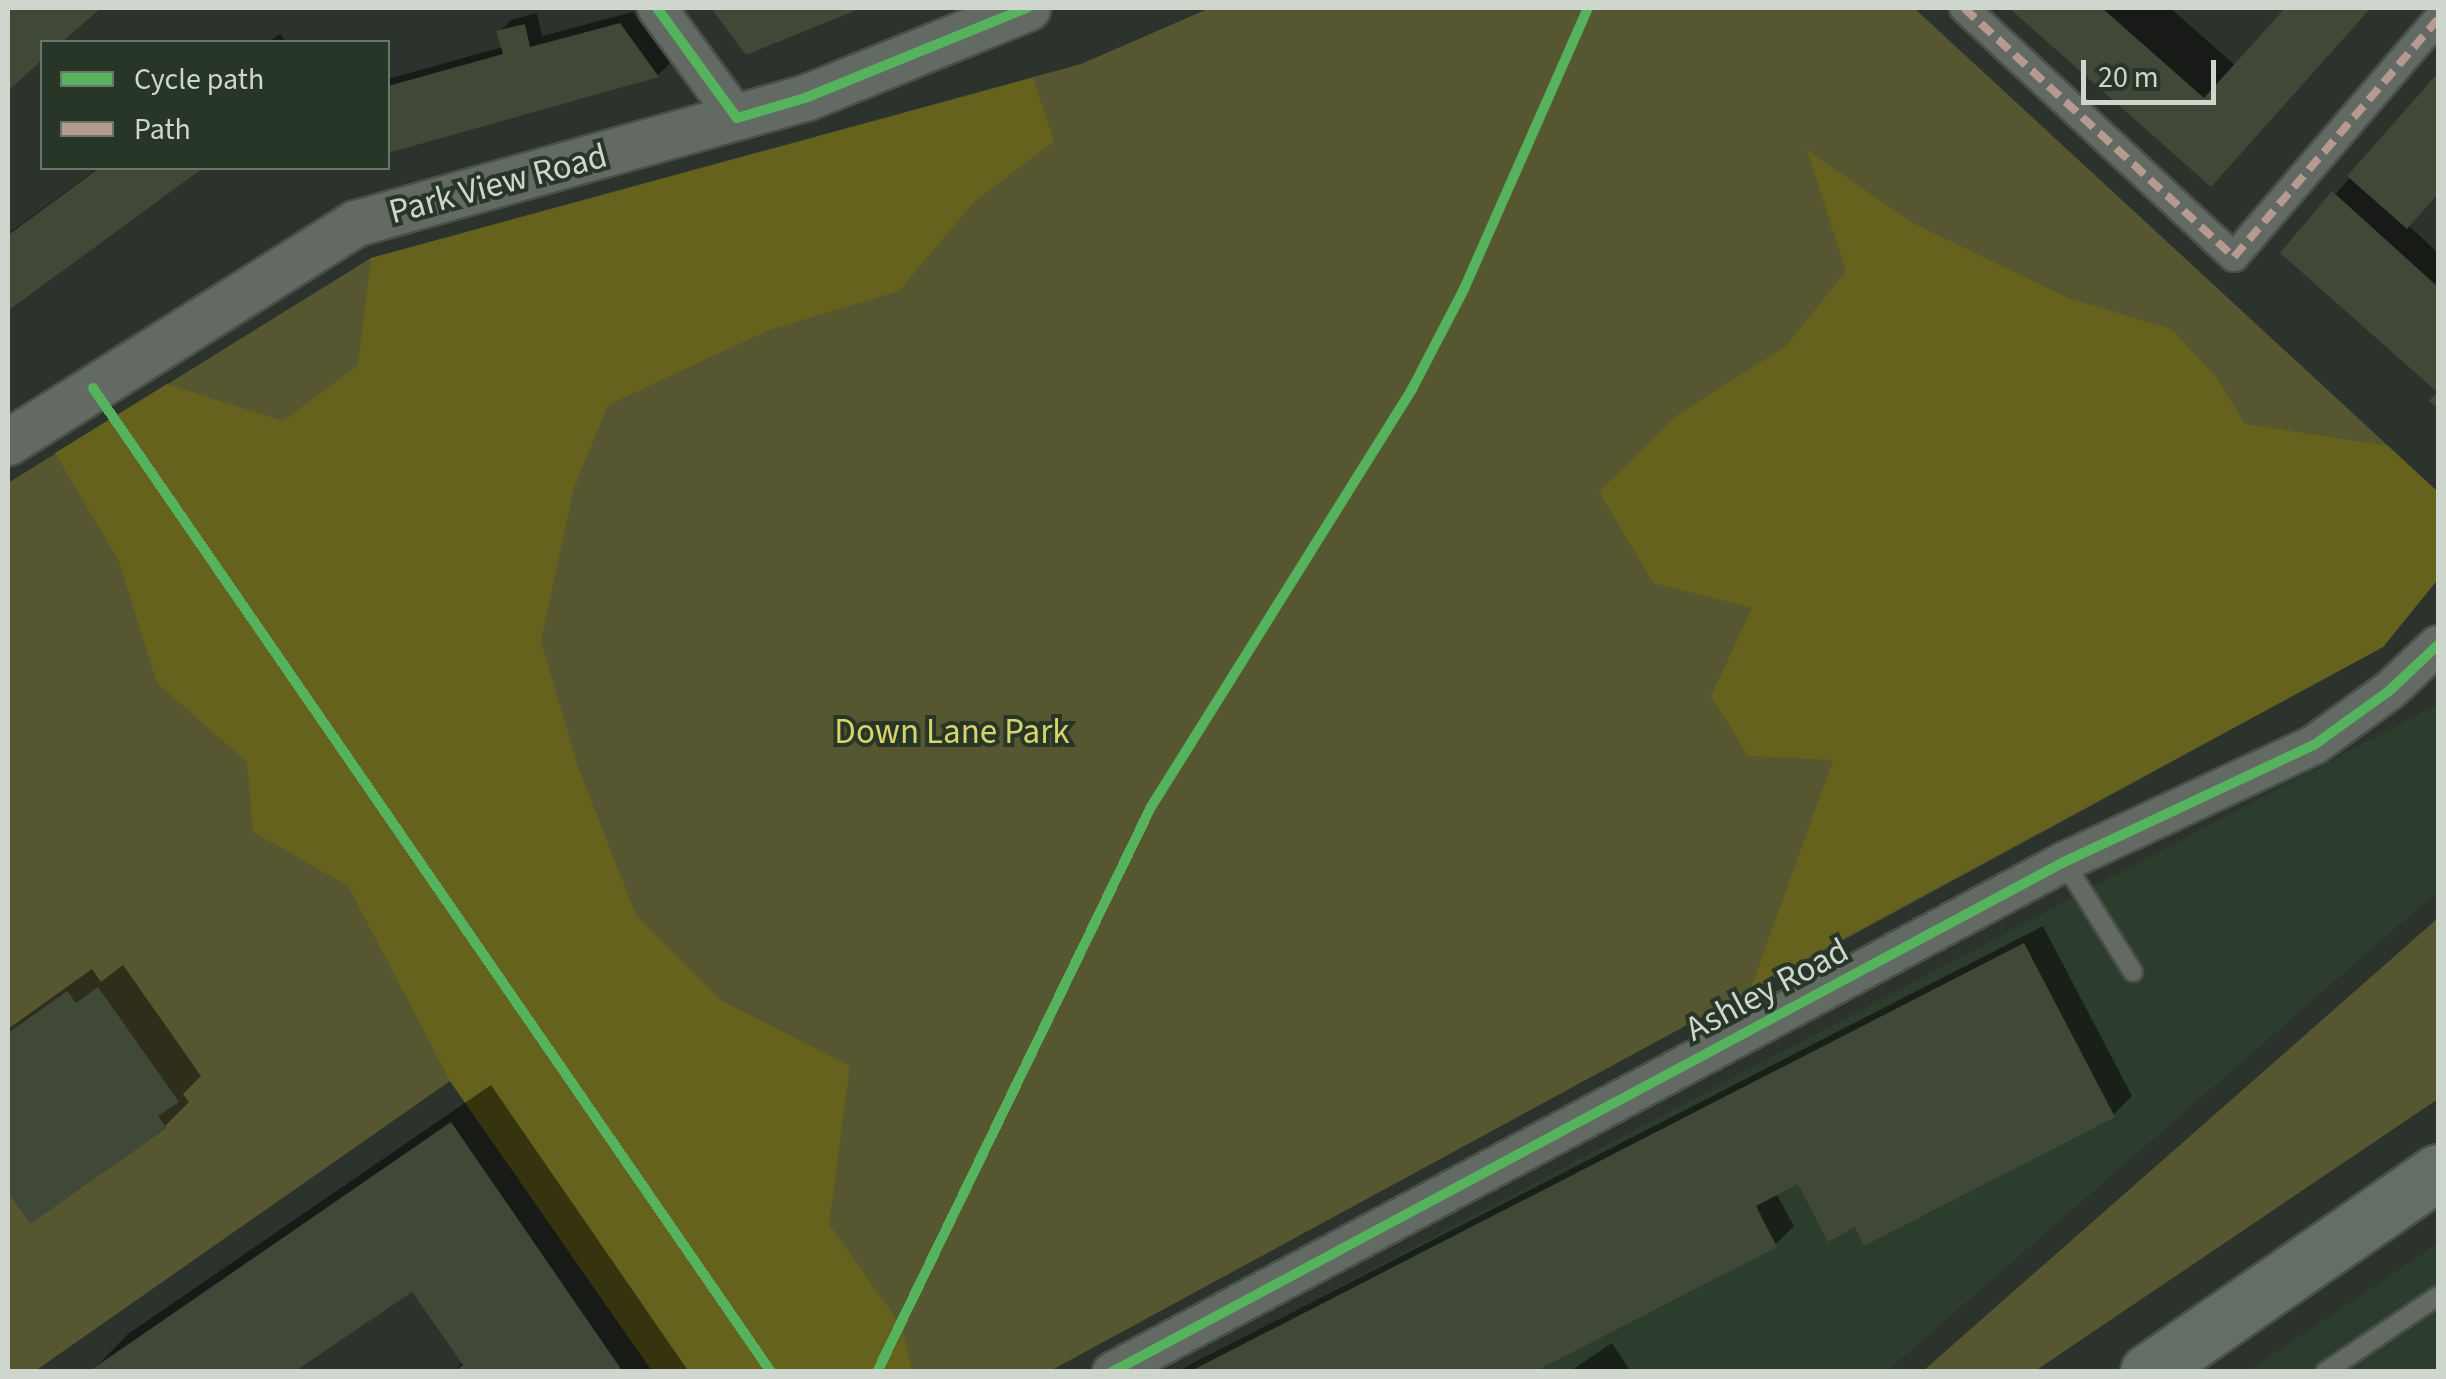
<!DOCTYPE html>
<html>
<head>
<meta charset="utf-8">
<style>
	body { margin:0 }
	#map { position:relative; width:2446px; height:1379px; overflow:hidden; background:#2c322c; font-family:"Source Sans 3",sans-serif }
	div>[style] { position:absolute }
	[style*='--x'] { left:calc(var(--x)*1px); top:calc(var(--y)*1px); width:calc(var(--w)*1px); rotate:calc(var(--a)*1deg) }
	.built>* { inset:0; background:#2d3d2d }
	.green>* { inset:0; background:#565631 }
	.forest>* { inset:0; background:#64621c }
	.shadow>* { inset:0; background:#0007 }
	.building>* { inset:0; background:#404838 }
	.roads { filter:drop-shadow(2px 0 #494f49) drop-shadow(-2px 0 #494f49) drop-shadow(0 2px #494f49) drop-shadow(0 -2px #494f49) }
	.service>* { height:18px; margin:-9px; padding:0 9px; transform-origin:9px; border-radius:9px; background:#636963 }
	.pedestrian>* { height:28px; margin:-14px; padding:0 14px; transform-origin:14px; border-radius:14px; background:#636963 }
	.minor>* { height:38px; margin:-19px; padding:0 19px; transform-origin:19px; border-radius:19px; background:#636963 }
	.tertiary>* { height:45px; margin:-22.5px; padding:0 22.5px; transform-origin:22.5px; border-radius:22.5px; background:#636963 }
	.primary>* { height:55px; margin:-27.5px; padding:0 27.5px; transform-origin:27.5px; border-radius:27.5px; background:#626e66 }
	.quiet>* { height:8px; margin-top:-4px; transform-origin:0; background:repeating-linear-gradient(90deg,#b69a8f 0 15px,transparent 0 23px) }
	.cycleway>* { height:10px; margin:-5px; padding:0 5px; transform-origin:5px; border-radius:5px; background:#56b35d }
	span { translate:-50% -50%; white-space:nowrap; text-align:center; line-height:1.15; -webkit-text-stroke:8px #283628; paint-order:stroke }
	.street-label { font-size:35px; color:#ced6cd }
	.park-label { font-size:35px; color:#d7d46a }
	.frame { position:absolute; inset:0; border:10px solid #ced6cd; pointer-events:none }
	.legend { position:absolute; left:40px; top:40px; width:350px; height:130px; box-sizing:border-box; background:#283628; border:2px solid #6a766a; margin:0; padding:12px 18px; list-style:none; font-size:30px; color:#ced6cd }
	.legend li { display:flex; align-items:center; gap:20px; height:50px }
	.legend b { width:50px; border:2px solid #6a766a }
	.scale { position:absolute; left:2081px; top:60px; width:135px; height:45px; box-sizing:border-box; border:5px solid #ced6cd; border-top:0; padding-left:12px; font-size:30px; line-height:35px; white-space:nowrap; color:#ced6cd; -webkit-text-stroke:8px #283628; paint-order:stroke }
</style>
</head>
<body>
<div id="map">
	<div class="built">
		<i style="clip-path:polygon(2438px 704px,2438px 891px,1887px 1371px,1178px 1372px)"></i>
		<i style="clip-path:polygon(2438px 1243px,2438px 1371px,2248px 1371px)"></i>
	</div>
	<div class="green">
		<i style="clip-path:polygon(1210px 8px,1914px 8px,2438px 492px,2438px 579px,2383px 647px,1050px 1371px,652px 1371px,450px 1081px,35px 1371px,8px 1372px,8px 483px,371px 258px,1081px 64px)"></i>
		<i style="clip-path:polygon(2438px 918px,2438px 1099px,2035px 1371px,1923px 1371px)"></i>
	</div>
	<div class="forest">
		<i style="clip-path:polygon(1033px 78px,1054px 141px,973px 203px,899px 291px,769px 330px,608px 405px,574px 488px,541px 641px,578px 767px,636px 915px,721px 1000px,850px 1066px,829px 1224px,902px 1327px,912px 1371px,652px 1371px,450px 1081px,348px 886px,253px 832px,247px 762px,157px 683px,118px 559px,55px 453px,167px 384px,283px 421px,358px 365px,371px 258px)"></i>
		<i style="clip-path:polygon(1807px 150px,1913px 223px,2068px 298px,2171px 329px,2216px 377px,2245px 424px,2388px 446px,2438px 492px,2438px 579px,2383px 647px,1751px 988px,1833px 760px,1748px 756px,1711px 696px,1752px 608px,1653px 583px,1599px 492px,1676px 416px,1786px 346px,1846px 271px)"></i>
	</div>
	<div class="shadow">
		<i style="clip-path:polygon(8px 8px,97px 8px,58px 42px,42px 42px,42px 56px,8px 88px)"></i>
		<i style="clip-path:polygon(714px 8px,857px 8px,747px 52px)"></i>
		<i style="clip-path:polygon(2013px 8px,2170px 8px,2236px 66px,2288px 8px,2371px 8px,2211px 184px)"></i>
		<i style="clip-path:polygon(633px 12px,670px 63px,658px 75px,388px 150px,388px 79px,503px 47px,499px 32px,511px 20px,537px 13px,542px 36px)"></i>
		<i style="clip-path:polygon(280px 34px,286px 42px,268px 42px)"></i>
		<i style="clip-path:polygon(2438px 77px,2438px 193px,2408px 225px,2438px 253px,2438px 390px,2284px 253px)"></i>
		<i style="clip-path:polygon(98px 168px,200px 168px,8px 311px,8px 234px)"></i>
		<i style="clip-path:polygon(2043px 926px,2132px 1096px,2113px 1115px,1857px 1224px,1799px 1181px,1776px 1193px,1794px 1226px,1775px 1245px,1529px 1372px,1176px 1372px)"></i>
		<i style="clip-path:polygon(123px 965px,201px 1076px,183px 1094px,189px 1102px,165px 1126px,30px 1220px,8px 1188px,8px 1029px,92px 969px,101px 982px)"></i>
		<i style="clip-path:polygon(491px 1085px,689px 1372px,454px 1372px,463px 1362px,413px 1288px,91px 1372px,128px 1334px)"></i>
		<i style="clip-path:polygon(1612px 1343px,1631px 1372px,1569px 1372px)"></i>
	</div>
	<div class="building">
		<i style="clip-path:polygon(8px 8px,101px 8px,62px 42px,42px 42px,42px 60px,8px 91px)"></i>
		<i style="clip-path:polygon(711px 8px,862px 8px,746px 55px)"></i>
		<i style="clip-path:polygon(2009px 8px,2102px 8px,2204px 98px,2285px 8px,2371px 8px,2211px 187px)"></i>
		<i style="clip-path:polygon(620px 23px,659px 77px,388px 153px,388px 86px,503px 54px,496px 31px,525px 24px,530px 47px)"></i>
		<i style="clip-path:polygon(2438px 73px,2438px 194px,2407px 229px,2347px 176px)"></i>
		<i style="clip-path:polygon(99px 168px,203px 168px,8px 311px,8px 235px)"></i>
		<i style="clip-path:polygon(2332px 191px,2438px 287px,2438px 409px,2429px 401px,2437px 392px,2280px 253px)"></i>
		<i style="clip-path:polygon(2024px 943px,2115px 1117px,1864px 1246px,1855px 1227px,1828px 1242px,1798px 1184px,1756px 1206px,1777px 1247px,1534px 1372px,1189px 1372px)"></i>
		<i style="clip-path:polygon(98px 987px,179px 1102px,158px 1116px,167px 1128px,30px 1224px,8px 1192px,8px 1033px,67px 991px,76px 1003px)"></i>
		<i style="clip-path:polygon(451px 1122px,623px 1372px,453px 1372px,463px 1365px,412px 1292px,294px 1372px,88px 1372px)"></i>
	</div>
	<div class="roads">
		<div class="service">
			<i style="--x:2064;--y:862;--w:130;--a:57.9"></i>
			<i style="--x:2325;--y:1372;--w:136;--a:-33.9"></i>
		</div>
		<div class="pedestrian">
			<i style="--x:1964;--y:8;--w:367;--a:42.7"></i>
			<i style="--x:2234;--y:257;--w:313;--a:-49.4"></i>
		</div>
		<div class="minor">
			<i style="--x:657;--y:8;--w:136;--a:54"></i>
			<i style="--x:1112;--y:1372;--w:1080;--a:-28.18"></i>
			<i style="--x:2064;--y:862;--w:276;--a:-25.1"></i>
			<i style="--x:2314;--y:745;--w:92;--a:-35.8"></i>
			<i style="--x:2389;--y:691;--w:67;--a:-43.2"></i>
		</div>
		<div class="tertiary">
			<i style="--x:8;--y:442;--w:411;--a:-32.2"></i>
			<i style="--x:356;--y:223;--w:466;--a:-15.6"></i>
			<i style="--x:805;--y:98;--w:240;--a:-22.1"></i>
		</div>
		<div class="primary">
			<i style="--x:2148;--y:1372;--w:352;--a:-34.6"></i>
		</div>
	</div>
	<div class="quiet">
		<i style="--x:1964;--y:8;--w:367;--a:42.7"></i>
		<i style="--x:2234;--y:257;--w:313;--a:-49.4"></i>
	</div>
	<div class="cycleway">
		<i style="--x:657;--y:8;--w:136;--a:54"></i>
		<i style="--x:737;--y:118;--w:71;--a:-16.4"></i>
		<i style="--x:805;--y:98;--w:240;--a:-22.1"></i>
		<i style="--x:93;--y:388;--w:1195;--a:55.43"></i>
		<i style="--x:877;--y:1372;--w:628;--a:-64.13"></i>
		<i style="--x:1151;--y:807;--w:493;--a:-58"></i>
		<i style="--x:1412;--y:389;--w:113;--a:-62.5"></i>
		<i style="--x:1464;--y:289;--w:307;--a:-66.2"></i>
		<i style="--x:1112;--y:1372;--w:1080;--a:-28.18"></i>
		<i style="--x:2064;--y:862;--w:276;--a:-25.1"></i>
		<i style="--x:2314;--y:745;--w:92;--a:-35.8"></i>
		<i style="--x:2389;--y:691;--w:67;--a:-43.2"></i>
	</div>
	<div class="street-label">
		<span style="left:498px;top:184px;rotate:-15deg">Park View Road</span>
		<span style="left:1767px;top:990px;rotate:-28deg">Ashley Road</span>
	</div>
	<div class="park-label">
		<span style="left:952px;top:732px">Down Lane Park</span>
	</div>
	<div class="frame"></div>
	<ul class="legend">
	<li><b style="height:12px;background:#56b35d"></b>Cycle path</li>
	<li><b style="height:12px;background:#b69a8f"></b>Path</li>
	</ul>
	<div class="scale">20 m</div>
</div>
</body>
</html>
